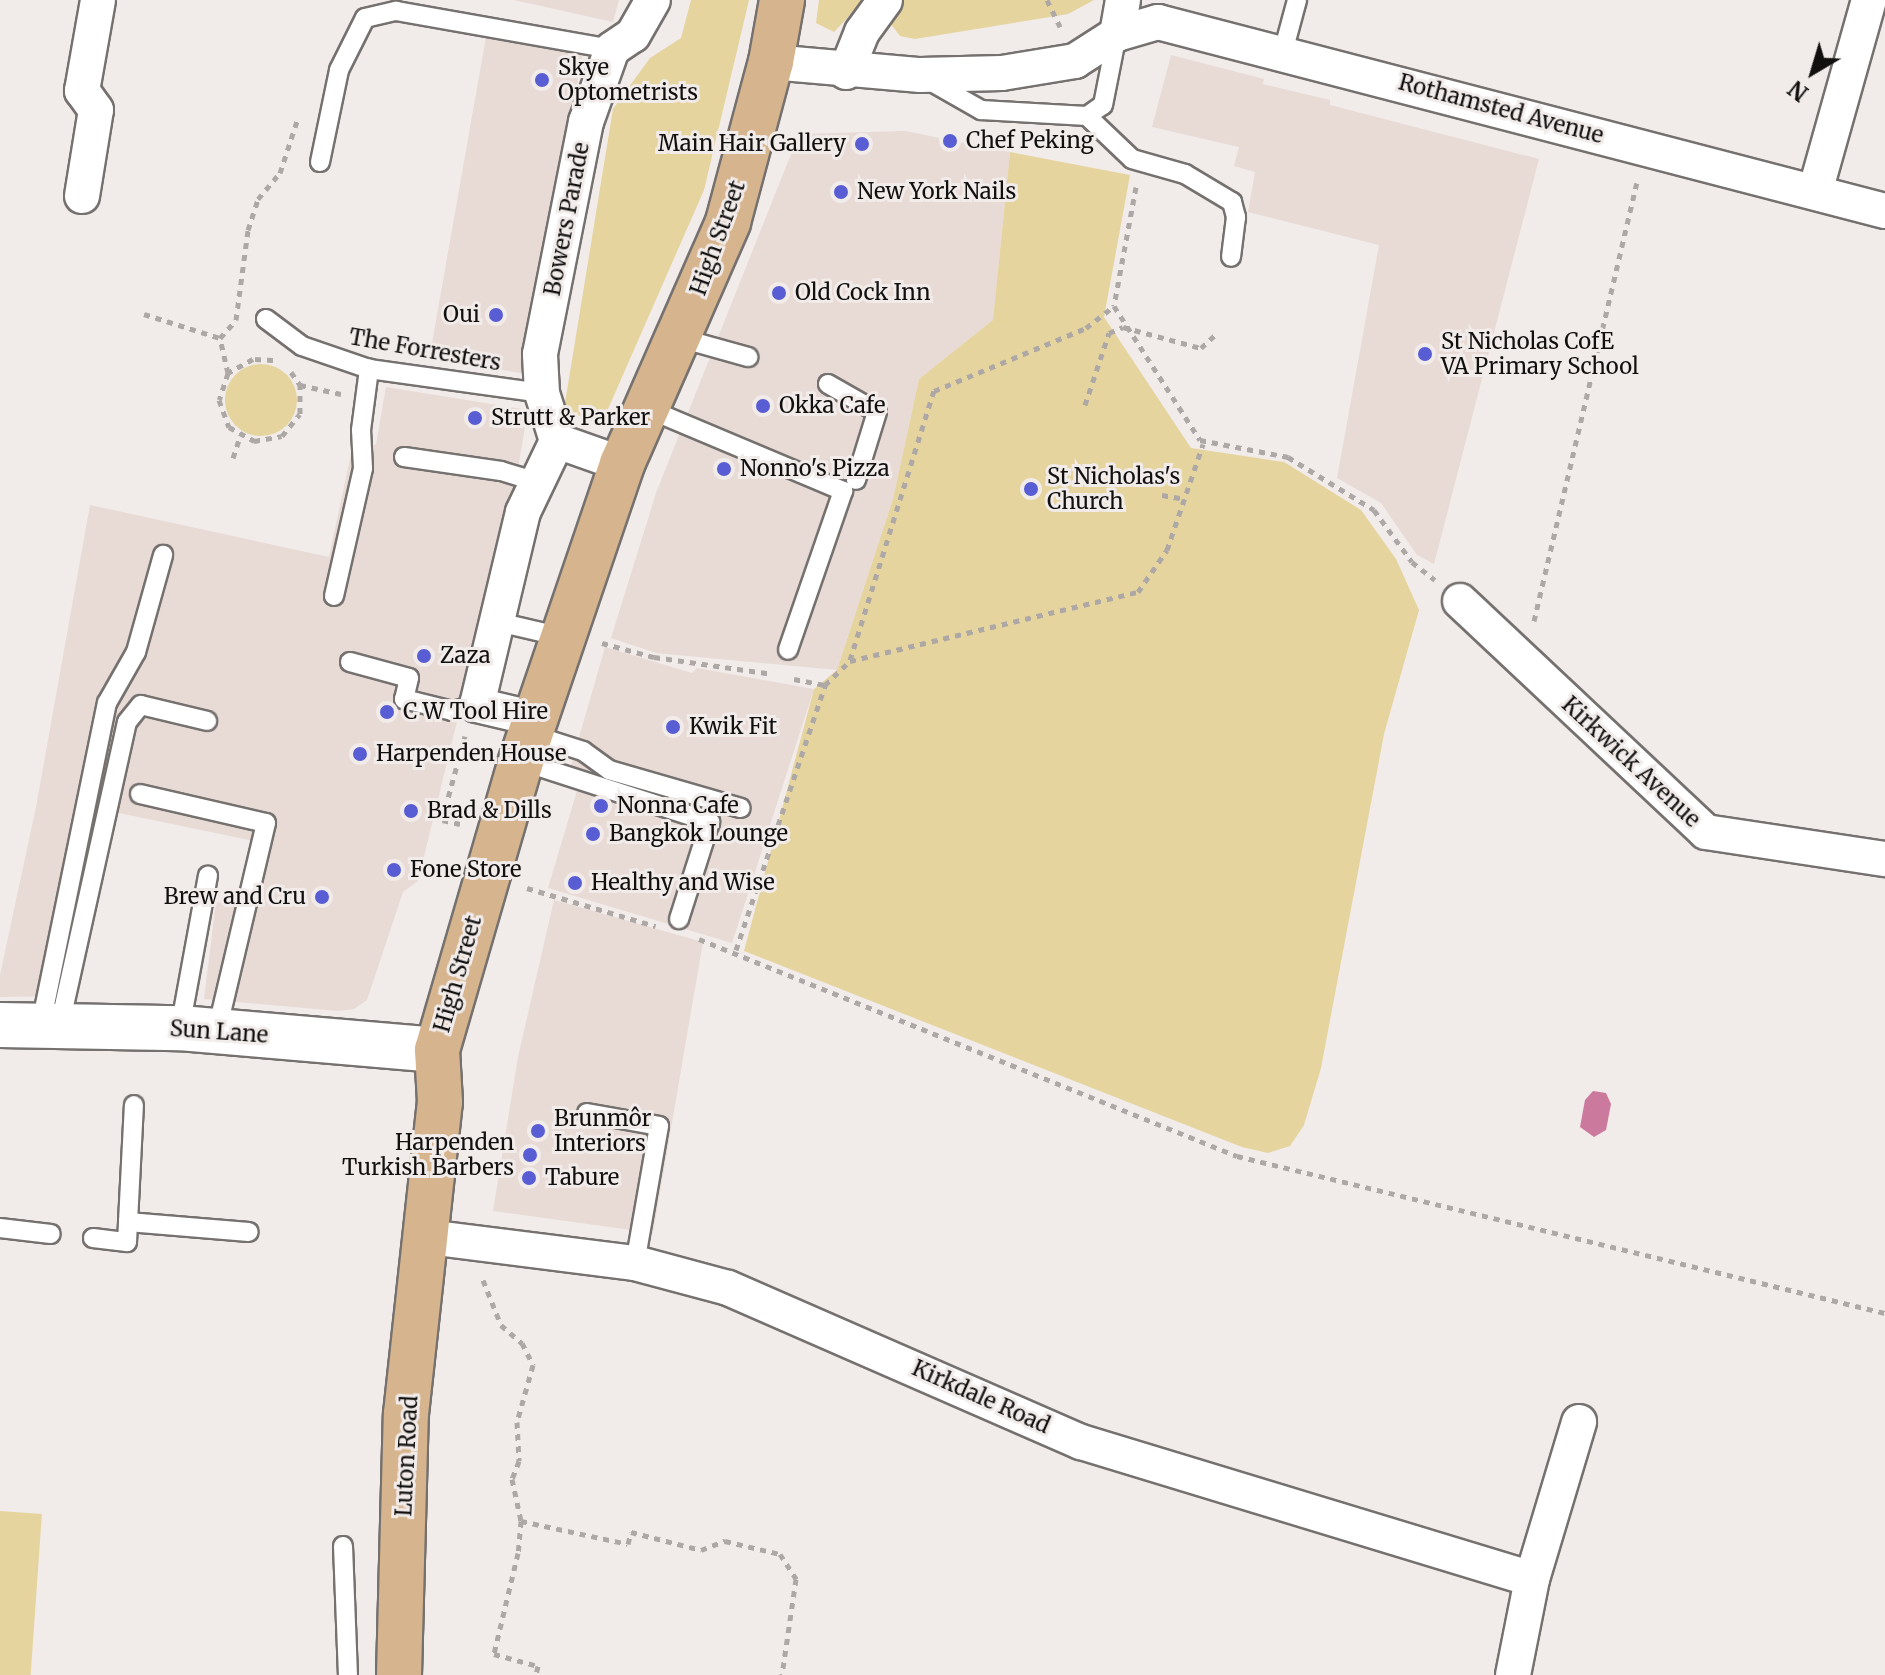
<!DOCTYPE html>
<html>
<head>
<meta charset="utf-8">
<style>
	body { margin:0 }
	#map { position:relative; width:1885px; height:1675px; overflow:hidden; background:#f1ebe9; font-family:Merriweather,serif }
	div>[style] { position:absolute }
	[style*='--x'] { left:calc(var(--x)*1px); top:calc(var(--y)*1px); width:calc(var(--w)*1px); rotate:calc(var(--a)*1deg) }
	.built>* { inset:0; background:#e8dbd6; transform-origin:0 0 }
	.green>* { inset:0; background:#e5d49d; transform-origin:0 0 }
	.round { border-radius:50% }
	.water>* { inset:0; background:#cb7a9e }
	.path>* { height:5px; margin-top:-2.5px; transform-origin:0; background:repeating-linear-gradient(90deg,#ada8a6 0 6px,transparent 0 12px) }
	.roads { filter:drop-shadow(2px 0 #75716f) drop-shadow(-2px 0 #75716f) drop-shadow(0 2px #75716f) drop-shadow(0 -2px #75716f) }
	.service>* { height:18px; margin:-9px; padding:0 9px; transform-origin:9px; border-radius:9px; background:#fff }
	.minor>* { height:34px; margin:-17px; padding:0 17px; transform-origin:17px; border-radius:17px; background:#fff }
	.tertiary>* { height:44px; margin:-22px; padding:0 22px; transform-origin:22px; border-radius:22px; background:#fff }
	.primary>* { height:44px; margin:-22px; padding:0 22px; transform-origin:22px; border-radius:22px; background:#d6b48e }
	.dots>* { width:22px; height:22px; translate:-50% -50%; box-sizing:border-box; border:4px solid #f1ebe9; border-radius:50% }
	span { translate:-50% -50%; white-space:nowrap; text-align:center; line-height:1.15; -webkit-text-stroke:6px #f1ebe9; paint-order:stroke }
	.poi-label { font-size:22px; color:#11100f }
	.left { translate:0 -50%; text-align:left }
	.right { translate:-100% -50%; text-align:right }
	.street-label { font-size:22px; color:#11100f }
	.north { position:absolute; left:1773px; top:32px; width:80px; height:80px; -webkit-text-stroke:6px #f1ebe9; paint-order:stroke; rotate:218deg; font-size:22px; font-weight:700; line-height:32px; text-align:center; color:#11100f }
	.north::after { content:''; display:block; margin:auto; width:28px; height:36px; background:#11100f; clip-path:polygon(50% 0,100% 100%,50% 72%,0 100%) }
</style>
</head>
<body>
<div id="map">
	<div class="built">
		<i style="clip-path:polygon(514px 0,619px 0,613px 22px)"></i>
		<i style="left:486px;top:37px;width:98px;height:325px;rotate:10deg"></i>
		<i style="clip-path:polygon(1171px 55px,1264px 79px,1263px 84px,1330px 100px,1330px 105px,1539px 159px,1434px 564px,1417px 555px,1381px 503px,1337px 478px,1379px 245px,1248px 212px,1255px 172px,1234px 166px,1239px 147px,1152px 127px)"></i>
		<i style="clip-path:polygon(905px 131px,1010px 152px,993px 320px,919px 379px,893px 499px,837px 670px,656px 653px,611px 638px,656px 493px,799px 134px)"></i>
		<i style="clip-path:polygon(386px 387px,528px 410px,516px 480px,418px 881px,403px 892px,367px 1000px,354px 1009px,338px 1011px,204px 999px,216px 902px,240px 905px,254px 841px,114px 812px,133px 726px,116px 722px,59px 996px,0 997px,0 975px,36px 807px,90px 505px,329px 557px,351px 454px,376px 444px)"></i>
		<i style="clip-path:polygon(605px 647px,692px 673px,697px 668px,814px 689px,732px 943px,548px 888px,582px 774px,570px 769px)"></i>
		<i style="clip-path:polygon(554px 900px,703px 942px,653px 1233px,493px 1211px,518px 1057px)"></i>
	</div>
	<div class="green">
		<i style="clip-path:polygon(691px 0,749px 0,704px 190px,601px 425px,564px 409px,613px 109px,650px 58px,681px 38px)"></i>
		<i style="clip-path:polygon(819px 0,864px 0,834px 32px,816px 23px)"></i>
		<i style="clip-path:polygon(900px 0,1094px 0,1068px 14px,915px 39px,900px 36px,889px 22px)"></i>
		<i style="clip-path:polygon(1010px 152px,1130px 175px,1104px 317px,1191px 448px,1284px 462px,1361px 510px,1396px 559px,1419px 610px,1384px 734px,1321px 1068px,1304px 1125px,1290px 1146px,1268px 1153px,1242px 1147px,744px 951px,814px 689px,837px 670px,893px 499px,919px 379px,993px 320px)"></i>
		<i class="round" style="left:225px;top:364px;width:72px;height:72px"></i>
		<i style="left:0;top:1511px;width:42px;height:164px;rotate:4deg"></i>
	</div>
	<div class="water">
		<i style="clip-path:polygon(1593px 1091px,1606px 1093px,1611px 1104px,1606px 1130px,1594px 1137px,1580px 1127px,1585px 1100px)"></i>
	</div>
	<div class="path">
		<i style="--x:1047;--y:0;--w:30;--a:64"></i>
		<i style="--x:1136;--y:187;--w:121;--a:100.5"></i>
		<i style="--x:1114;--y:306;--w:159;--a:57.3"></i>
		<i style="--x:1200;--y:440;--w:90;--a:10.9"></i>
		<i style="--x:1288;--y:457;--w:101;--a:31.6"></i>
		<i style="--x:1374;--y:510;--w:64;--a:53.8"></i>
		<i style="--x:1412;--y:562;--w:29;--a:38"></i>
		<i style="--x:144;--y:314;--w:80;--a:17.5"></i>
		<i style="--x:273;--y:360;--w:20;--a:-177"></i>
		<i style="--x:253;--y:359;--w:29;--a:151"></i>
		<i style="--x:228;--y:373;--w:28;--a:108"></i>
		<i style="--x:219;--y:400;--w:29;--a:70"></i>
		<i style="--x:229;--y:427;--w:29;--a:29"></i>
		<i style="--x:254;--y:441;--w:28;--a:-10"></i>
		<i style="--x:282;--y:436;--w:28;--a:-51"></i>
		<i style="--x:300;--y:414;--w:29;--a:-90"></i>
		<i style="--x:291;--y:372;--w:16;--a:55"></i>
		<i style="--x:300;--y:385;--w:42;--a:12.4"></i>
		<i style="--x:228;--y:373;--w:36;--a:-103"></i>
		<i style="--x:220;--y:338;--w:24;--a:-48"></i>
		<i style="--x:236;--y:320;--w:91;--a:-82.4"></i>
		<i style="--x:248;--y:230;--w:33;--a:-72"></i>
		<i style="--x:258;--y:199;--w:34;--a:-50"></i>
		<i style="--x:280;--y:173;--w:55;--a:-71.9"></i>
		<i style="--x:1085;--y:405;--w:76;--a:-71.6"></i>
		<i style="--x:1109;--y:333;--w:15;--a:-23"></i>
		<i style="--x:1123;--y:327;--w:81;--a:15.1"></i>
		<i style="--x:1201;--y:348;--w:23;--a:-43"></i>
		<i style="--x:233;--y:458;--w:23;--a:-72"></i>
		<i style="--x:1162;--y:495;--w:22;--a:10"></i>
		<i style="--x:1534;--y:621;--w:450;--a:-76.8"></i>
		<i style="--x:602;--y:643;--w:54;--a:15.1"></i>
		<i style="--x:654;--y:657;--w:120;--a:8.1"></i>
		<i style="--x:850;--y:660;--w:282;--a:-72.7"></i>
		<i style="--x:934;--y:391;--w:165;--a:-22.5"></i>
		<i style="--x:1086;--y:328;--w:36;--a:-38"></i>
		<i style="--x:794;--y:679;--w:32;--a:11"></i>
		<i style="--x:460;--y:824;--w:18;--a:-167"></i>
		<i style="--x:442;--y:820;--w:87;--a:-74.7"></i>
		<i style="--x:527;--y:888;--w:134;--a:16.5"></i>
		<i style="--x:699;--y:939;--w:580;--a:21.97"></i>
		<i style="--x:1237;--y:1156;--w:667;--a:13.62"></i>
		<i style="--x:736;--y:950;--w:280;--a:-71.4"></i>
		<i style="--x:825;--y:685;--w:35;--a:-44"></i>
		<i style="--x:850;--y:661;--w:296;--a:-13.5"></i>
		<i style="--x:1138;--y:592;--w:51;--a:-55.4"></i>
		<i style="--x:1167;--y:550;--w:112;--a:-71.2"></i>
		<i style="--x:483;--y:1280;--w:48;--a:68.2"></i>
		<i style="--x:501;--y:1325;--w:28;--a:41"></i>
		<i style="--x:522;--y:1343;--w:25;--a:63"></i>
		<i style="--x:533;--y:1365;--w:59;--a:105.7"></i>
		<i style="--x:517;--y:1422;--w:39;--a:87"></i>
		<i style="--x:519;--y:1461;--w:19;--a:111"></i>
		<i style="--x:512;--y:1479;--w:43;--a:77.9"></i>
		<i style="--x:521;--y:1521;--w:32;--a:95"></i>
		<i style="--x:518;--y:1553;--w:104;--a:103.4"></i>
		<i style="--x:494;--y:1654;--w:46;--a:15.3"></i>
		<i style="--x:538;--y:1666;--w:9;--a:103"></i>
		<i style="--x:521;--y:1521;--w:109;--a:12.1"></i>
		<i style="--x:628;--y:1544;--w:12;--a:-76"></i>
		<i style="--x:631;--y:1532;--w:72;--a:14.4"></i>
		<i style="--x:701;--y:1550;--w:26;--a:-21"></i>
		<i style="--x:725;--y:1541;--w:57;--a:13.3"></i>
		<i style="--x:780;--y:1554;--w:30;--a:57"></i>
		<i style="--x:796;--y:1579;--w:97;--a:98.3"></i>
	</div>
	<div class="roads">
		<div class="service">
			<i style="--x:1283;--y:52;--w:54;--a:-74.9"></i>
			<i style="--x:930;--y:81;--w:59;--a:29.6"></i>
			<i style="--x:981;--y:110;--w:106;--a:3.2"></i>
			<i style="--x:1087;--y:116;--w:19;--a:-35"></i>
			<i style="--x:1103;--y:105;--w:72;--a:-78.8"></i>
			<i style="--x:1087;--y:116;--w:62;--a:43.7"></i>
			<i style="--x:1132;--y:159;--w:55;--a:15.8"></i>
			<i style="--x:1185;--y:174;--w:55;--a:30.8"></i>
			<i style="--x:1232;--y:202;--w:16;--a:75"></i>
			<i style="--x:1236;--y:217;--w:40;--a:97.1"></i>
			<i style="--x:320;--y:162;--w:94;--a:-78.3"></i>
			<i style="--x:339;--y:70;--w:58;--a:-63.4"></i>
			<i style="--x:365;--y:18;--w:32;--a:-13"></i>
			<i style="--x:396;--y:11;--w:219;--a:10"></i>
			<i style="--x:266;--y:319;--w:45;--a:36.9"></i>
			<i style="--x:302;--y:346;--w:71;--a:18.9"></i>
			<i style="--x:369;--y:369;--w:175;--a:7.9"></i>
			<i style="--x:680;--y:338;--w:71;--a:15.6"></i>
			<i style="--x:828;--y:384;--w:56;--a:29.7"></i>
			<i style="--x:877;--y:412;--w:71;--a:107.2"></i>
			<i style="--x:646;--y:408;--w:214;--a:22.8"></i>
			<i style="--x:843;--y:491;--w:168;--a:109.1"></i>
			<i style="--x:404;--y:457;--w:98;--a:8.2"></i>
			<i style="--x:501;--y:471;--w:34;--a:17"></i>
			<i style="--x:334;--y:596;--w:131;--a:-77.2"></i>
			<i style="--x:363;--y:468;--w:38;--a:-93"></i>
			<i style="--x:361;--y:430;--w:62;--a:-82.5"></i>
			<i style="--x:494;--y:621;--w:70;--a:13.2"></i>
			<i style="--x:350;--y:662;--w:61;--a:15.2"></i>
			<i style="--x:409;--y:678;--w:22;--a:103"></i>
			<i style="--x:404;--y:699;--w:49;--a:14"></i>
			<i style="--x:452;--y:711;--w:26;--a:-13"></i>
			<i style="--x:530;--y:734;--w:56;--a:17.8"></i>
			<i style="--x:583;--y:751;--w:32;--a:36"></i>
			<i style="--x:609;--y:770;--w:137;--a:16.1"></i>
			<i style="--x:521;--y:761;--w:199;--a:17.9"></i>
			<i style="--x:710;--y:822;--w:102;--a:107.7"></i>
			<i style="--x:140;--y:794;--w:129;--a:13"></i>
			<i style="--x:266;--y:823;--w:213;--a:103.3"></i>
			<i style="--x:41;--y:1024;--w:328;--a:-78.4"></i>
			<i style="--x:107;--y:703;--w:59;--a:-60.4"></i>
			<i style="--x:136;--y:652;--w:101;--a:-74.4"></i>
			<i style="--x:60;--y:1024;--w:309;--a:-77.5"></i>
			<i style="--x:127;--y:722;--w:22;--a:-51"></i>
			<i style="--x:141;--y:705;--w:68;--a:13.6"></i>
			<i style="--x:180;--y:1028;--w:155;--a:-79.6"></i>
			<i style="--x:587;--y:1113;--w:73;--a:10.2"></i>
			<i style="--x:659;--y:1126;--w:139;--a:99.9"></i>
			<i style="--x:128;--y:1222;--w:117;--a:-87.1"></i>
			<i style="--x:0;--y:1228;--w:51;--a:6.7"></i>
			<i style="--x:93;--y:1238;--w:34;--a:7"></i>
			<i style="--x:127;--y:1242;--w:20;--a:-87"></i>
			<i style="--x:128;--y:1222;--w:121;--a:4.7"></i>
			<i style="--x:343;--y:1546;--w:129;--a:87.8"></i>
		</div>
		<div class="minor">
			<i style="--x:1117;--y:34;--w:35;--a:-80"></i>
			<i style="--x:771;--y:62;--w:150;--a:5"></i>
			<i style="--x:920;--y:75;--w:82;--a:-1.4"></i>
			<i style="--x:1002;--y:73;--w:74;--a:-9.3"></i>
			<i style="--x:1075;--y:61;--w:50;--a:-32.7"></i>
			<i style="--x:1117;--y:34;--w:43;--a:-16.3"></i>
			<i style="--x:1158;--y:22;--w:751;--a:14.57"></i>
			<i style="--x:846;--y:72;--w:43;--a:-68.2"></i>
			<i style="--x:862;--y:32;--w:39;--a:-54"></i>
			<i style="--x:1815;--y:192;--w:199;--a:-74.3"></i>
			<i style="--x:82;--y:196;--w:87;--a:-80.8"></i>
			<i style="--x:96;--y:110;--w:24;--a:-126"></i>
			<i style="--x:82;--y:91;--w:92;--a:-80"></i>
			<i style="--x:557;--y:441;--w:69;--a:19.5"></i>
			<i style="--x:1460;--y:601;--w:337;--a:43.2"></i>
			<i style="--x:1706;--y:832;--w:181;--a:8.6"></i>
			<i style="--x:536;--y:719;--w:61;--a:-166.7"></i>
			<i style="--x:477;--y:705;--w:198;--a:-76.6"></i>
			<i style="--x:523;--y:512;--w:79;--a:-64.4"></i>
			<i style="--x:557;--y:441;--w:50;--a:-107.4"></i>
			<i style="--x:542;--y:393;--w:39;--a:-93"></i>
			<i style="--x:540;--y:354;--w:237;--a:-78.8"></i>
			<i style="--x:586;--y:122;--w:77;--a:-70.4"></i>
			<i style="--x:612;--y:49;--w:25;--a:-34"></i>
			<i style="--x:633;--y:35;--w:40;--a:-60.3"></i>
			<i style="--x:428;--y:1237;--w:209;--a:7.2"></i>
			<i style="--x:635;--y:1263;--w:96;--a:15"></i>
			<i style="--x:728;--y:1288;--w:385;--a:23.6"></i>
			<i style="--x:1081;--y:1442;--w:471;--a:16.9"></i>
			<i style="--x:1513;--y:1675;--w:98;--a:-78.8"></i>
			<i style="--x:1532;--y:1579;--w:164;--a:-73.3"></i>
		</div>
		<div class="tertiary">
			<i style="--x:0;--y:1025;--w:180;--a:1"></i>
			<i style="--x:180;--y:1028;--w:258;--a:4.9"></i>
		</div>
		<div class="primary">
			<i style="--x:399;--y:1675;--w:261;--a:-88.5"></i>
			<i style="--x:406;--y:1414;--w:314;--a:-83.8"></i>
			<i style="--x:440;--y:1102;--w:52;--a:-93.3"></i>
			<i style="--x:437;--y:1050;--w:301;--a:-73.8"></i>
			<i style="--x:521;--y:761;--w:314;--a:-71.2"></i>
			<i style="--x:622;--y:464;--w:264;--a:-66.3"></i>
			<i style="--x:728;--y:222;--w:166;--a:-75"></i>
			<i style="--x:771;--y:62;--w:63;--a:-79.9"></i>
		</div>
	</div>
	<div class="dots">
		<i style="left:542px;top:80px;background:#595dd4"></i>
		<i style="left:950px;top:141px;background:#595dd4"></i>
		<i style="left:862px;top:144px;background:#595dd4"></i>
		<i style="left:841px;top:192px;background:#595dd4"></i>
		<i style="left:779px;top:293px;background:#595dd4"></i>
		<i style="left:496px;top:315px;background:#595dd4"></i>
		<i style="left:1425px;top:354px;background:#595dd4"></i>
		<i style="left:763px;top:406px;background:#595dd4"></i>
		<i style="left:475px;top:418px;background:#595dd4"></i>
		<i style="left:724px;top:469px;background:#595dd4"></i>
		<i style="left:1031px;top:489px;background:#595dd4"></i>
		<i style="left:424px;top:656px;background:#595dd4"></i>
		<i style="left:387px;top:712px;background:#595dd4"></i>
		<i style="left:673px;top:727px;background:#595dd4"></i>
		<i style="left:360px;top:754px;background:#595dd4"></i>
		<i style="left:601px;top:806px;background:#595dd4"></i>
		<i style="left:411px;top:811px;background:#595dd4"></i>
		<i style="left:593px;top:834px;background:#595dd4"></i>
		<i style="left:394px;top:870px;background:#595dd4"></i>
		<i style="left:575px;top:883px;background:#595dd4"></i>
		<i style="left:322px;top:897px;background:#595dd4"></i>
		<i style="left:538px;top:1131px;background:#595dd4"></i>
		<i style="left:530px;top:1155px;background:#595dd4"></i>
		<i style="left:529px;top:1178px;background:#595dd4"></i>
	</div>
	<div class="poi-label">
		<span class="left" style="left:558px;top:80px">Skye<br>Optometrists</span>
		<span class="left" style="left:966px;top:141px">Chef Peking</span>
		<span class="right" style="left:846px;top:144px">Main Hair Gallery</span>
		<span class="left" style="left:857px;top:192px">New York Nails</span>
		<span class="left" style="left:795px;top:293px">Old Cock Inn</span>
		<span class="right" style="left:480px;top:315px">Oui</span>
		<span class="left" style="left:1441px;top:354px">St Nicholas CofE<br>VA Primary School</span>
		<span class="left" style="left:779px;top:406px">Okka Cafe</span>
		<span class="left" style="left:491px;top:418px">Strutt &amp; Parker</span>
		<span class="left" style="left:740px;top:469px">Nonno's Pizza</span>
		<span class="left" style="left:1047px;top:489px">St Nicholas's<br>Church</span>
		<span class="left" style="left:440px;top:656px">Zaza</span>
		<span class="left" style="left:403px;top:712px">C W Tool Hire</span>
		<span class="left" style="left:689px;top:727px">Kwik Fit</span>
		<span class="left" style="left:376px;top:754px">Harpenden House</span>
		<span class="left" style="left:617px;top:806px">Nonna Cafe</span>
		<span class="left" style="left:427px;top:811px">Brad &amp; Dills</span>
		<span class="left" style="left:609px;top:834px">Bangkok Lounge</span>
		<span class="left" style="left:410px;top:870px">Fone Store</span>
		<span class="left" style="left:591px;top:883px">Healthy and Wise</span>
		<span class="right" style="left:306px;top:897px">Brew and Cru</span>
		<span class="left" style="left:554px;top:1131px">Brunmôr<br>Interiors</span>
		<span class="right" style="left:514px;top:1155px">Harpenden<br>Turkish Barbers</span>
		<span class="left" style="left:545px;top:1178px">Tabure</span>
	</div>
	<div class="street-label">
		<span style="left:1501px;top:109px;rotate:15deg">Rothamsted Avenue</span>
		<span style="left:567px;top:219px;rotate:-79deg">Bowers Parade</span>
		<span style="left:718px;top:238px;rotate:-70deg">High Street</span>
		<span style="left:425px;top:350px;rotate:10deg">The Forresters</span>
		<span style="left:1631px;top:762px;rotate:43deg">Kirkwick Avenue</span>
		<span style="left:458px;top:974px;rotate:-74deg">High Street</span>
		<span style="left:219px;top:1032px;rotate:4deg">Sun Lane</span>
		<span style="left:981px;top:1397px;rotate:24deg">Kirkdale Road</span>
		<span style="left:407px;top:1456px;rotate:-87deg">Luton Road</span>
	</div>
	<div class="north">N</div>
</div>
</body>
</html>
